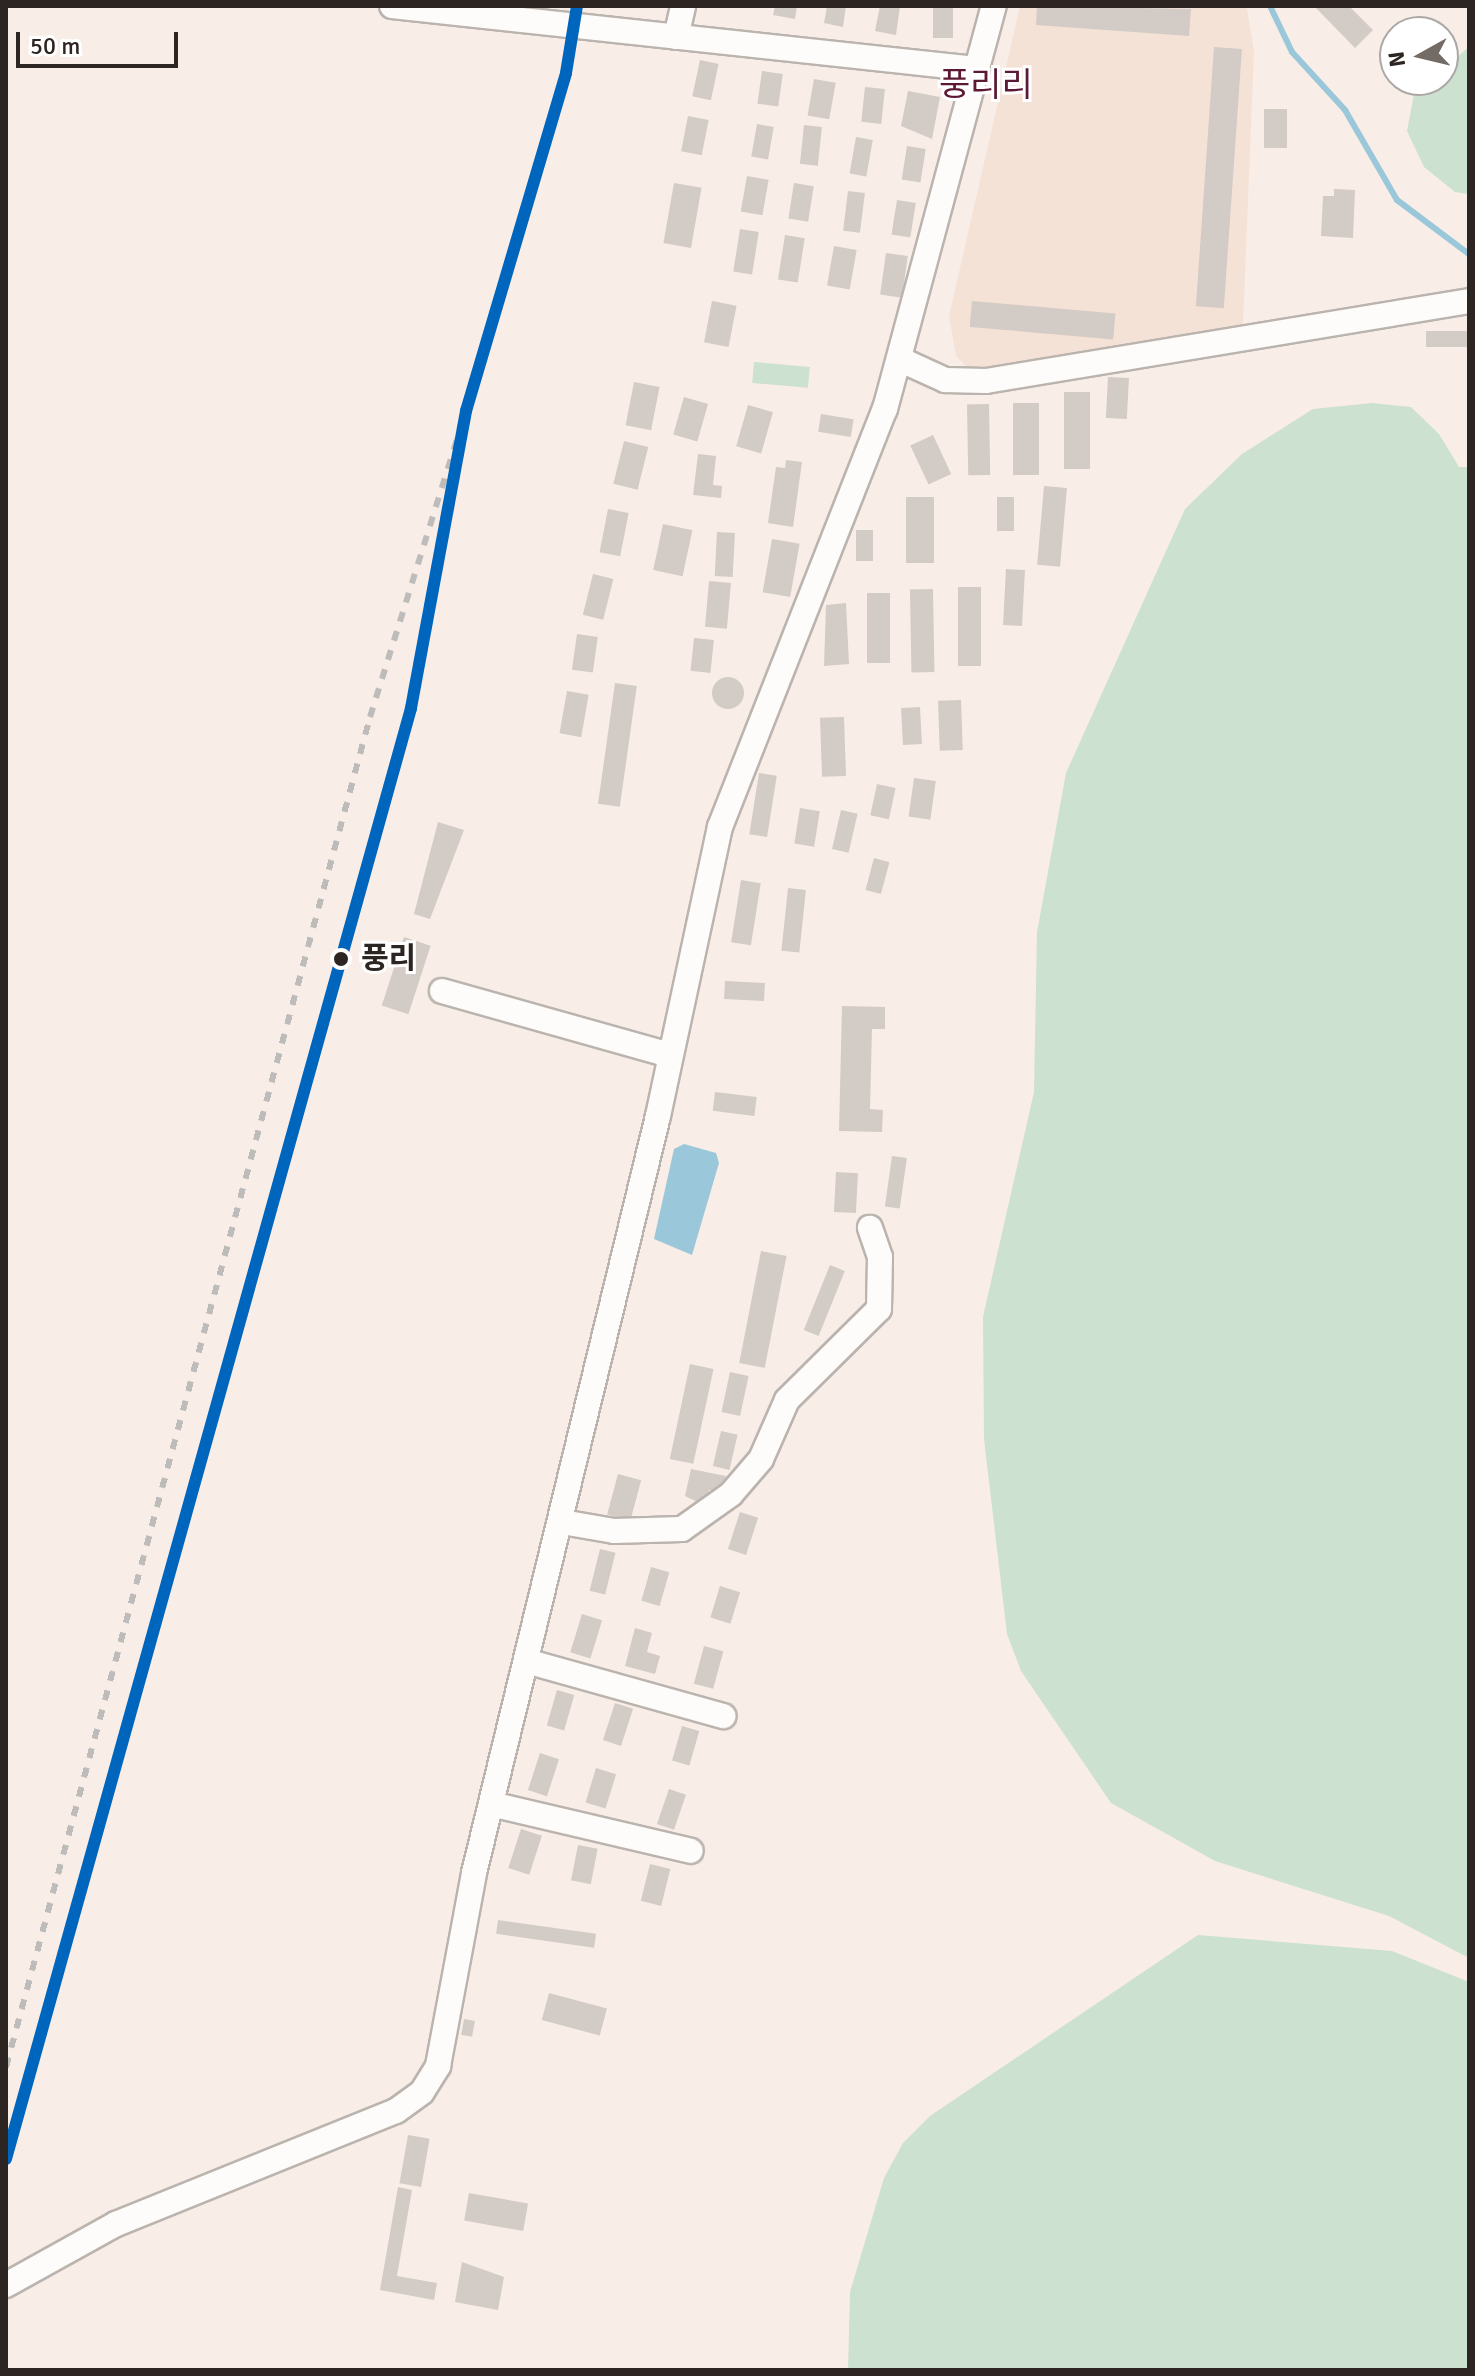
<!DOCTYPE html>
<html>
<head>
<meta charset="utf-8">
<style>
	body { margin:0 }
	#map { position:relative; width:1475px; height:2376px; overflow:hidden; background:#f8eee7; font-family:Signika,"Noto Sans KR",sans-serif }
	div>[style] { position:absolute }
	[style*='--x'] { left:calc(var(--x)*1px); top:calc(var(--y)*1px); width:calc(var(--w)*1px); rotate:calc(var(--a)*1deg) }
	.built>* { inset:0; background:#f5e2d6 }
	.green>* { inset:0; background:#cce1cf; transform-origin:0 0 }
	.water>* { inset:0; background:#9ac7d9 }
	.stream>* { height:6px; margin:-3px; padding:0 3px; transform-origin:3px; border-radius:3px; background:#9ac7d9 }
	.building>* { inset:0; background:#d3cbc5; transform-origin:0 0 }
	.round { border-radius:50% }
	.roads { filter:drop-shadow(2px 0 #bbb4ae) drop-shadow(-2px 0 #bbb4ae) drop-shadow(0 2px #bbb4ae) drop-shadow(0 -2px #bbb4ae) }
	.minor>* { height:24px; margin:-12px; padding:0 12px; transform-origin:12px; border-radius:12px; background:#fefcfb }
	.rail>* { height:6px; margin-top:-3px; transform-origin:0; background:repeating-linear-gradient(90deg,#bebcba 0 10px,transparent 0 20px) }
	.rail-1>* { height:12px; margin:-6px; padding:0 6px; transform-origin:6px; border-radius:6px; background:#0065bd }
	.dots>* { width:22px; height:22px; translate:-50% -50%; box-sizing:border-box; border:4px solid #fff; border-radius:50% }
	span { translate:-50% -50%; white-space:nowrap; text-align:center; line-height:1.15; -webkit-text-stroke:6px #fff; paint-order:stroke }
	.stop-label { font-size:30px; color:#2c2521; font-weight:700 }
	.left { translate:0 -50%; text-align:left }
	.quarter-label { font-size:34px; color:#5c1934 }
	.frame { position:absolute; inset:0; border:8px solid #2c2521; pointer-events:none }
	.north { position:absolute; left:1379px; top:16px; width:80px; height:80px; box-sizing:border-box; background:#fff; border:2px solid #aba8a6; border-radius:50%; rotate:262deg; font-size:22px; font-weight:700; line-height:32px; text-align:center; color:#2c2521 }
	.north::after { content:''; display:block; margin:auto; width:28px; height:36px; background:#736b66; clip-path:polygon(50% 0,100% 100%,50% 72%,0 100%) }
	.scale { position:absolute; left:16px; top:32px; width:162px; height:36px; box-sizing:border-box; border:4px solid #2c2521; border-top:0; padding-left:10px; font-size:24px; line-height:28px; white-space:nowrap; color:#2c2521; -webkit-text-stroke:6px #fff; paint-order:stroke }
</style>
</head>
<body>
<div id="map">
	<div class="built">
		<i style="clip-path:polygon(1020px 6px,1247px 8px,1254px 52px,1243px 326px,989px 372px,971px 371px,956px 356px,949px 316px)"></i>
	</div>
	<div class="green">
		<i style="clip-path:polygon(1469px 47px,1469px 194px,1455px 192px,1424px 167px,1407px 131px,1414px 94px,1443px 80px,1443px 69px)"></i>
		<i style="left:754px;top:362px;width:56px;height:21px;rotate:5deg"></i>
		<i style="clip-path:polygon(1372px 403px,1411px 407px,1439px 434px,1459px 467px,1469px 467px,1469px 1958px,1389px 1916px,1215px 1861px,1111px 1803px,1021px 1671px,1007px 1634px,984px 1439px,983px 1317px,1034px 1092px,1037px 932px,1066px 773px,1185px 509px,1242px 454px,1313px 409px)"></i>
		<i style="clip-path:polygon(1198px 1935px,1392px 1951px,1469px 1982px,1469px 2370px,848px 2370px,850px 2292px,884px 2178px,903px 2143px,930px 2116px)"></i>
	</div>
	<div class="water">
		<i style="clip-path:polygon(684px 1144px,716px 1153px,719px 1163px,692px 1255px,654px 1239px,674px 1149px)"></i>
	</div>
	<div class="stream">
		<i style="--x:1270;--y:6;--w:51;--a:64.4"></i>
		<i style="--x:1292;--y:52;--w:79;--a:47.6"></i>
		<i style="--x:1345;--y:110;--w:104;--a:60"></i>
		<i style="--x:1397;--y:200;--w:90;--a:36.9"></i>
	</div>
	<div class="building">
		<i style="clip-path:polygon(775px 6px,797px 6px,795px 19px,773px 15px)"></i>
		<i style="clip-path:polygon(827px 6px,846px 6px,843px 27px,824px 23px)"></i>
		<i style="clip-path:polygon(880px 6px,900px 6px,896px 35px,875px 31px)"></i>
		<i style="left:933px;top:6px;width:20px;height:32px"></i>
		<i style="clip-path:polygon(1037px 6px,1191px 9px,1189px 36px,1036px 25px)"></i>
		<i style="clip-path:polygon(1314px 6px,1349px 6px,1373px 30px,1355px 48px)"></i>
		<i style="left:1214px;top:47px;width:28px;height:260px;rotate:4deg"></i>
		<i style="left:700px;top:60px;width:19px;height:37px;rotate:12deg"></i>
		<i style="left:762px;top:71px;width:21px;height:33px;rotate:8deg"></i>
		<i style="left:814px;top:79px;width:22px;height:37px;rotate:10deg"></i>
		<i style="left:865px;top:87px;width:20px;height:35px;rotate:6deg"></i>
		<i style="clip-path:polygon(908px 91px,940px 97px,932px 139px,901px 126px)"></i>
		<i style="left:1264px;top:109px;width:23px;height:39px"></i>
		<i style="left:688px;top:116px;width:21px;height:36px;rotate:11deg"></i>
		<i style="left:757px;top:124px;width:17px;height:33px;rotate:10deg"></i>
		<i style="left:804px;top:125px;width:18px;height:39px;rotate:6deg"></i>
		<i style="left:856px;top:137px;width:17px;height:37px;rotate:10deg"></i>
		<i style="left:907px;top:146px;width:19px;height:34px;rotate:9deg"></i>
		<i style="left:747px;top:176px;width:22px;height:36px;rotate:10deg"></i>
		<i style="left:674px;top:183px;width:28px;height:61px;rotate:10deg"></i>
		<i style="left:794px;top:183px;width:20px;height:36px;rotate:9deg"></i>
		<i style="clip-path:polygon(1334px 189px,1355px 190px,1353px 238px,1321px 236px,1323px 196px,1334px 196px)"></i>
		<i style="left:848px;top:191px;width:17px;height:40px;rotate:7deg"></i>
		<i style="left:897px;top:200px;width:19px;height:35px;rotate:9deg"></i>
		<i style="left:740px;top:229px;width:19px;height:43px;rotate:9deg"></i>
		<i style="left:785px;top:235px;width:20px;height:45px;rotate:9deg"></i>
		<i style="left:834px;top:246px;width:23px;height:40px;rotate:10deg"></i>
		<i style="left:886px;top:253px;width:22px;height:42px;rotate:8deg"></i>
		<i style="left:712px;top:301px;width:25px;height:42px;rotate:11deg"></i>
		<i style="left:972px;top:301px;width:144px;height:26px;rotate:5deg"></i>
		<i style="left:1469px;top:331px;width:16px;height:43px;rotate:90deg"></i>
		<i style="left:1108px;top:377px;width:21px;height:41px;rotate:3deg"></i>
		<i style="left:634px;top:382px;width:26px;height:44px;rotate:11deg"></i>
		<i style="left:1064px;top:392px;width:26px;height:77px"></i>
		<i style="left:684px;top:397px;width:25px;height:39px;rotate:16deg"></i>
		<i style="left:1013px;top:403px;width:26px;height:72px"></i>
		<i style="left:989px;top:404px;width:71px;height:22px;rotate:89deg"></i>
		<i style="left:748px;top:405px;width:26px;height:43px;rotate:16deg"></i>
		<i style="left:821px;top:414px;width:33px;height:18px;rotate:9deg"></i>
		<i style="left:933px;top:435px;width:43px;height:25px;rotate:65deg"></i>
		<i style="left:624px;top:441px;width:25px;height:44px;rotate:14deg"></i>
		<i style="clip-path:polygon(698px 454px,716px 456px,713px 485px,722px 486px,721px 498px,693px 495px)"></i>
		<i style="clip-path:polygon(786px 460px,802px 462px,793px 527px,768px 523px,776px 467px,785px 468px)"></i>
		<i style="left:1044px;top:486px;width:23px;height:79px;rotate:5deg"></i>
		<i style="left:906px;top:497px;width:28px;height:66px"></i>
		<i style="left:997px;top:497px;width:17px;height:34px"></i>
		<i style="left:608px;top:509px;width:21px;height:44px;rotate:11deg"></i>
		<i style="left:663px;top:524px;width:30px;height:47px;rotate:12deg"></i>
		<i style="left:856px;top:530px;width:17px;height:31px"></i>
		<i style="left:717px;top:532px;width:18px;height:44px;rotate:3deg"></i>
		<i style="left:772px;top:539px;width:28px;height:54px;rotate:10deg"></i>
		<i style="left:1006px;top:569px;width:19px;height:56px;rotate:3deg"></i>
		<i style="left:593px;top:574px;width:21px;height:42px;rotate:14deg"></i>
		<i style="left:709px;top:581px;width:22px;height:46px;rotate:5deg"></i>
		<i style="left:958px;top:587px;width:23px;height:79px"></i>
		<i style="left:933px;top:589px;width:83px;height:23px;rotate:89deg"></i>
		<i style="left:867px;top:593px;width:23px;height:70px"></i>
		<i style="clip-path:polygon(846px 603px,849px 664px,824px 666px,826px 605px)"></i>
		<i style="left:577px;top:634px;width:21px;height:36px;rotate:8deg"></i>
		<i style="left:694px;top:638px;width:20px;height:33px;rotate:6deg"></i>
		<i class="round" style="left:712px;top:677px;width:32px;height:32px"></i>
		<i style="left:615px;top:683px;width:22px;height:122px;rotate:8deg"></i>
		<i style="left:567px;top:691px;width:22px;height:43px;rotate:10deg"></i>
		<i style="left:961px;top:700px;width:50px;height:23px;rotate:88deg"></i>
		<i style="left:920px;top:707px;width:37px;height:19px;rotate:87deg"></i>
		<i style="left:844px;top:717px;width:59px;height:24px;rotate:88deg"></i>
		<i style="left:759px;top:773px;width:18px;height:62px;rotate:9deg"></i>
		<i style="left:914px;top:778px;width:22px;height:39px;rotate:8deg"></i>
		<i style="left:877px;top:784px;width:19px;height:32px;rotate:12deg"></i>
		<i style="left:800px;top:808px;width:20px;height:36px;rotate:9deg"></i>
		<i style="left:841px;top:810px;width:17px;height:40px;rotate:13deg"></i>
		<i style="clip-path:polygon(438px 822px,464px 830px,430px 919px,414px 914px)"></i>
		<i style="left:874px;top:858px;width:16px;height:33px;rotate:15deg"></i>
		<i style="left:741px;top:880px;width:20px;height:63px;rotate:9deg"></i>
		<i style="left:788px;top:888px;width:18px;height:63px;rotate:6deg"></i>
		<i style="left:404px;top:937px;width:28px;height:72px;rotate:18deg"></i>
		<i style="left:725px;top:981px;width:40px;height:18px;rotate:3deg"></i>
		<i style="clip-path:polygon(842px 1006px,885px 1007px,885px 1029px,872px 1029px,870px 1109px,883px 1110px,882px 1132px,839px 1131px)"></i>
		<i style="left:715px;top:1092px;width:42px;height:19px;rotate:7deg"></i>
		<i style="left:892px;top:1156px;width:15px;height:51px;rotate:8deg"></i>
		<i style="left:836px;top:1172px;width:22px;height:40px;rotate:3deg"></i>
		<i style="left:761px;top:1251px;width:26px;height:114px;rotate:11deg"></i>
		<i style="left:830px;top:1265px;width:16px;height:70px;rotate:22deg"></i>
		<i style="left:690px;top:1364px;width:24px;height:97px;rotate:12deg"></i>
		<i style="left:730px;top:1372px;width:19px;height:41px;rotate:12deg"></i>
		<i style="left:721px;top:1431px;width:17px;height:36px;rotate:13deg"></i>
		<i style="clip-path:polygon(691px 1469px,726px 1476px,723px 1493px,709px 1490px,706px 1506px,685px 1496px)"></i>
		<i style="left:618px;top:1474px;width:24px;height:42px;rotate:15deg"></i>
		<i style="left:740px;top:1512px;width:19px;height:39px;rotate:18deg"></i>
		<i style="left:600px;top:1549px;width:16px;height:43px;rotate:14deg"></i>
		<i style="left:651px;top:1567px;width:19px;height:35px;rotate:16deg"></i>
		<i style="left:720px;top:1586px;width:21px;height:33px;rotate:17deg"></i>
		<i style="left:582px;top:1614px;width:21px;height:40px;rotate:17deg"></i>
		<i style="clip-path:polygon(635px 1628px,652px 1633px,647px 1652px,660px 1656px,655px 1674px,625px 1666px)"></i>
		<i style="left:704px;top:1646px;width:20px;height:39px;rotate:15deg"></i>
		<i style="left:557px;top:1690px;width:18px;height:37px;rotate:16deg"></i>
		<i style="left:615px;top:1703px;width:19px;height:39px;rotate:18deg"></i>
		<i style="left:682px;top:1726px;width:18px;height:36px;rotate:16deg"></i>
		<i style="left:540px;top:1753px;width:20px;height:39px;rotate:18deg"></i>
		<i style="left:596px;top:1768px;width:21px;height:36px;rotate:17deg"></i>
		<i style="left:669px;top:1789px;width:18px;height:37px;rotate:19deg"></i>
		<i style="left:521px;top:1829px;width:22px;height:41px;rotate:18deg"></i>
		<i style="left:578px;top:1845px;width:20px;height:36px;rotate:11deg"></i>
		<i style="left:650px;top:1864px;width:21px;height:38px;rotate:14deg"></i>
		<i style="left:498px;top:1920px;width:99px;height:14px;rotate:8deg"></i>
		<i style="left:549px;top:1993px;width:60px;height:28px;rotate:15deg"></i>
		<i style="left:464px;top:2019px;width:11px;height:16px;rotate:10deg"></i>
		<i style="left:408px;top:2135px;width:22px;height:49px;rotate:10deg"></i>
		<i style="clip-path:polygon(398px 2187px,412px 2190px,397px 2276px,437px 2283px,434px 2300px,380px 2290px)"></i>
		<i style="left:469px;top:2193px;width:60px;height:28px;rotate:10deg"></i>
		<i style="clip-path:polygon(462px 2262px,504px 2277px,498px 2310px,455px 2302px)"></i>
	</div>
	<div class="roads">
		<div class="minor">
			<i style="--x:392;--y:6;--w:587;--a:6.16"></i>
			<i style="--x:676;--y:37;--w:32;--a:-77"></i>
			<i style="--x:899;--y:359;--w:51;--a:24.5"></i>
			<i style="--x:945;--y:380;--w:41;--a:1.4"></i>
			<i style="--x:986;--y:381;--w:490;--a:-9.4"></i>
			<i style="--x:442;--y:991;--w:236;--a:15.7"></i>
			<i style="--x:562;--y:1522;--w:53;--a:9.8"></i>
			<i style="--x:614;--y:1531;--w:68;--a:-1.7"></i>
			<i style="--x:682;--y:1529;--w:60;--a:-35.5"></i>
			<i style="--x:731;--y:1494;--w:46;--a:-49.4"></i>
			<i style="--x:761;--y:1459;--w:64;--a:-66.2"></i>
			<i style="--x:787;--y:1400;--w:129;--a:-44.7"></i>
			<i style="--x:879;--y:1309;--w:52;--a:-88.9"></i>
			<i style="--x:880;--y:1257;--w:31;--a:-109"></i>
			<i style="--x:526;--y:1661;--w:205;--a:15.6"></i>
			<i style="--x:491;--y:1804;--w:205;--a:13.2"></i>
			<i style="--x:6;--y:2285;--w:126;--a:-29"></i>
			<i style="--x:116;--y:2224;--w:302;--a:-22"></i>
			<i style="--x:396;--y:2111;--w:32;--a:-36"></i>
			<i style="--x:422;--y:2092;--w:31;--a:-58"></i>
			<i style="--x:438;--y:2066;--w:196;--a:-79.4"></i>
			<i style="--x:474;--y:1873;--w:779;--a:-76.34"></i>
			<i style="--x:658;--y:1116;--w:296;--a:-77.9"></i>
			<i style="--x:720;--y:827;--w:449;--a:-68.5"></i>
			<i style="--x:885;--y:409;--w:417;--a:-74.9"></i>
		</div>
	</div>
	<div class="rail">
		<i style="--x:6;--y:2067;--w:1398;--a:-74.91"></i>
		<i style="--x:370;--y:717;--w:321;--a:-72.6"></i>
	</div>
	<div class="rail-1">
		<i style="--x:6;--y:2159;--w:1506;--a:-74.4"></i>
		<i style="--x:411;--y:708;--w:302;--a:-79.5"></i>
		<i style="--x:466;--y:411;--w:352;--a:-73.5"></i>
		<i style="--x:566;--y:73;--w:68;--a:-80.7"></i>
	</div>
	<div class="dots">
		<i style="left:341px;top:959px;background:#2c2521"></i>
	</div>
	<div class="stop-label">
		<span class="left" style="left:361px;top:959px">풍리</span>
	</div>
	<div class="quarter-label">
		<span style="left:986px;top:86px">풍리리</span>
	</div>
	<div class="frame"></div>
	<div class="north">N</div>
	<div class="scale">50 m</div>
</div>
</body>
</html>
